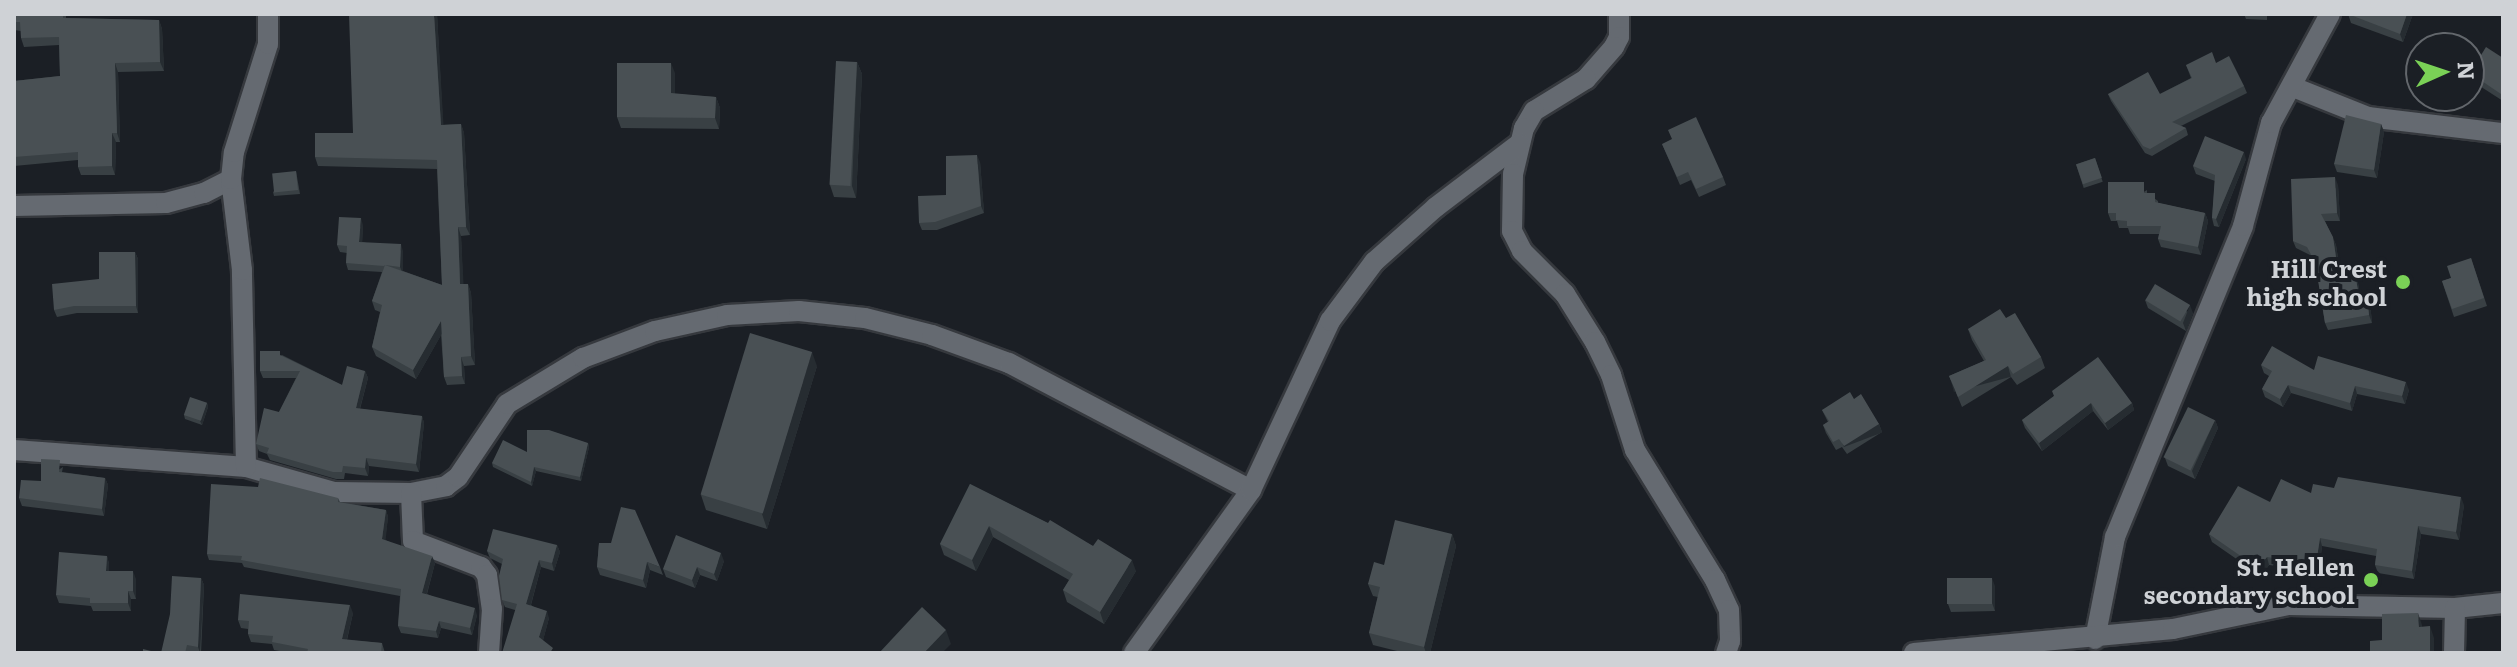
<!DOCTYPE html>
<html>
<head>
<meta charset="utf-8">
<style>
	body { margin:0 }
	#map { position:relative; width:2517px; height:667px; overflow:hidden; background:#1b1f25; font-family:Literata,serif }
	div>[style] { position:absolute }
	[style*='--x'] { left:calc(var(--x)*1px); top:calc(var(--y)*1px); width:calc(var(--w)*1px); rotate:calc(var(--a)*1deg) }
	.roads { filter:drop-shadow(2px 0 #36393e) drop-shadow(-2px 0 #36393e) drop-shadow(0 2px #36393e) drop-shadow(0 -2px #36393e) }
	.minor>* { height:20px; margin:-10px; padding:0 10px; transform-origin:10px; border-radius:10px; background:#656a71 }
	.wall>* { inset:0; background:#394044; transform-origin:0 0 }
	.shaded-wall>* { inset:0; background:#262c31; transform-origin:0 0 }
	.building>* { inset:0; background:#495054; transform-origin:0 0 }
	.dots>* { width:22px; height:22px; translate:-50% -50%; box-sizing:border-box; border:4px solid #1b1f25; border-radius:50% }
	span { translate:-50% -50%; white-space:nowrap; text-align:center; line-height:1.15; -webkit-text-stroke:8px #1b1f25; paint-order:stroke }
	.poi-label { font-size:24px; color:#cfd2d6; font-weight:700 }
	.right { translate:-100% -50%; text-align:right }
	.frame { position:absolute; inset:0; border:16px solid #cfd2d6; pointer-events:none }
	.north { position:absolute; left:2405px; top:32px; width:80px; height:80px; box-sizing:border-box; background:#1b1f25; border:2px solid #63676c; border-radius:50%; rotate:87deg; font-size:22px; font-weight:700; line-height:32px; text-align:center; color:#cfd2d6 }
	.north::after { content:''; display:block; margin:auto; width:28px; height:36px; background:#7ad156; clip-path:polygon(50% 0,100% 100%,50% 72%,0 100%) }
</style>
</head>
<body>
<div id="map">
	<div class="roads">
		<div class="minor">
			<i style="--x:1619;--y:14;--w:23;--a:90"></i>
			<i style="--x:1619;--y:37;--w:11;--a:117"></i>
			<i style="--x:1614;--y:47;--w:43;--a:131.2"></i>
			<i style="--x:1586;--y:79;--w:61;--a:148.4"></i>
			<i style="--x:1534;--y:111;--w:20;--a:120"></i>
			<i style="--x:1524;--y:128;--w:47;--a:103.4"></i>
			<i style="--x:1513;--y:174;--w:57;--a:91"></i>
			<i style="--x:1512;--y:231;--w:22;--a:63"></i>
			<i style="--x:1522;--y:251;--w:61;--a:45"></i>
			<i style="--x:1565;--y:294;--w:57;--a:58"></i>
			<i style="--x:1595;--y:342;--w:37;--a:64"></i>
			<i style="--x:1611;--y:375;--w:79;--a:72.3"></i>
			<i style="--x:1635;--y:450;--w:153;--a:58.4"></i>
			<i style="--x:1715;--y:580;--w:33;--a:65"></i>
			<i style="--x:1729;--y:610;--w:31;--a:88"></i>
			<i style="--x:1730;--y:641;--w:13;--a:108"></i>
			<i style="--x:2293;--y:87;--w:81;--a:21.8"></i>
			<i style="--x:2368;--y:117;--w:136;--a:6.8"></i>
			<i style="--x:14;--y:206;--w:152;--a:-1.1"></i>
			<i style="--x:166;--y:203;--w:39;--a:-15"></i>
			<i style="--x:204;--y:193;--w:30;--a:-27"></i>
			<i style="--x:14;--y:450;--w:233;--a:4.2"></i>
			<i style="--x:246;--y:467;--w:91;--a:15.9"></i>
			<i style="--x:334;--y:492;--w:77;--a:0.7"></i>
			<i style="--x:411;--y:493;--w:36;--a:-11"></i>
			<i style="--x:446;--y:486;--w:15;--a:-37"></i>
			<i style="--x:458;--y:477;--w:88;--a:-56.1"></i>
			<i style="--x:507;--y:404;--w:89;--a:-31.2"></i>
			<i style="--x:583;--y:358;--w:77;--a:-20.6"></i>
			<i style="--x:655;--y:331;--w:74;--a:-12.5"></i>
			<i style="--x:727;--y:315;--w:72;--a:-3.2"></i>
			<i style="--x:799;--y:311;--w:66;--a:6.1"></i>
			<i style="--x:865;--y:318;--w:69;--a:14.2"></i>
			<i style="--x:932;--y:335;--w:82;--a:20"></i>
			<i style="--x:1009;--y:363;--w:273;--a:27.7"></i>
			<i style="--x:246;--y:467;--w:197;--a:-91.2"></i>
			<i style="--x:242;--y:270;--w:92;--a:-96.9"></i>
			<i style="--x:231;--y:179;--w:27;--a:-84"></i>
			<i style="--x:234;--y:152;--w:113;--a:-72.5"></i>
			<i style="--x:268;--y:44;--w:30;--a:-90"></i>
			<i style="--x:411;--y:493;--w:48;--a:87.6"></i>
			<i style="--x:413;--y:541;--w:73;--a:20.9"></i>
			<i style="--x:481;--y:567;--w:10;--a:53"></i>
			<i style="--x:487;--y:575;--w:34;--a:82"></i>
			<i style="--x:492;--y:609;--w:44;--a:93.9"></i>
			<i style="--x:2095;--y:639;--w:104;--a:-78.9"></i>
			<i style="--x:2115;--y:537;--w:336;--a:-67.6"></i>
			<i style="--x:2243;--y:226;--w:107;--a:-74.8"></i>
			<i style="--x:2271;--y:123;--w:124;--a:-61.6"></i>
			<i style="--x:1134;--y:653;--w:201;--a:-54.3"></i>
			<i style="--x:1251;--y:490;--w:187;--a:-64.9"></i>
			<i style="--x:1330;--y:321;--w:74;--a:-53.3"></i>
			<i style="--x:1374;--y:262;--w:83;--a:-41.6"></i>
			<i style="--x:1436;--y:207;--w:104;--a:-37.2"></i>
			<i style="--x:1914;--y:653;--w:260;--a:-5.3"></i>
			<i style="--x:2173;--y:629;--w:118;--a:-11.7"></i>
			<i style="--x:2289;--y:605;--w:166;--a:1"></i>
			<i style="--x:2455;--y:608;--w:48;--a:-5.9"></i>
			<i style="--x:2454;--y:653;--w:45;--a:-88.7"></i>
		</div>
	</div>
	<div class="wall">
		<i style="clip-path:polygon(14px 14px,66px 14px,66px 18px,159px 20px,162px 29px,164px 71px,118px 72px,120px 142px,116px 142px,115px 175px,81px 175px,78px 167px,78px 160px,14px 166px,14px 81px,60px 76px,59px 45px,24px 47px,21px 38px,21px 31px,14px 30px)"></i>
		<i style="clip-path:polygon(437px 14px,443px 125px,461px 124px,464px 133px,470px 235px,461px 236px,463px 284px,468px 284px,471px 293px,475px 365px,464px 366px,465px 384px,447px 385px,444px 377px,441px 335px,416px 379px,376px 356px,372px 347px,380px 312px,375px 310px,372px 301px,382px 272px,348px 270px,346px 263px,347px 253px,340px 252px,337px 245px,363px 225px,362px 242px,403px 251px,403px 271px,442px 285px,437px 169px,318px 166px,315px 157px,353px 133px)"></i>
		<i style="clip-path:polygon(2244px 14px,2267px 14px,2267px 20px,2246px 19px)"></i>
		<i style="clip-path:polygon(2348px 14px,2413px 14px,2403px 42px,2351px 23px)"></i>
		<i style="clip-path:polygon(2503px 58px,2503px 101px,2472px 81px,2470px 73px)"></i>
		<i style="clip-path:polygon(857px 62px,862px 74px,856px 198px,834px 197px,830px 185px)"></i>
		<i style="clip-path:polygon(2216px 63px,2244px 86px,2247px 93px,2181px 126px,2186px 128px,2188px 135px,2152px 156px,2145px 153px,2111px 101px,2108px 94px,2160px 94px,2191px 78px,2186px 65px)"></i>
		<i style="clip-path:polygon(675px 73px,675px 94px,716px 97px,720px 108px,719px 129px,621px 128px,617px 117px)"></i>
		<i style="clip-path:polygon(2381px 124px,2384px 132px,2377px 178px,2337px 172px,2334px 164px)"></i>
		<i style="clip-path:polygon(1662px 144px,1723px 177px,1726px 185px,1699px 197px,1691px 180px,1680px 185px)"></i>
		<i style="left:2095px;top:158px;width:25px;height:20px;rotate:72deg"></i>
		<i style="clip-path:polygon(2246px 159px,2219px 227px,2214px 226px,2212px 218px,2215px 181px,2196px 174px,2193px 166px)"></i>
		<i style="clip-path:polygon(980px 162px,984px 213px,937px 230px,922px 230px,919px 223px)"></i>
		<i style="clip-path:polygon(296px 171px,300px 194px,274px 196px,273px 192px)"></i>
		<i style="clip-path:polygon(2338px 185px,2340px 221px,2325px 221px,2336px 245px,2340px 271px,2357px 276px,2360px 296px,2367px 295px,2370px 303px,2372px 323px,2328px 330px,2325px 323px,2316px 266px,2310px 255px,2296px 248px,2293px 241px)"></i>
		<i style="clip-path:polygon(2147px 190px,2147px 193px,2158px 201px,2158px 203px,2205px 213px,2208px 221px,2201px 255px,2161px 247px,2158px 239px,2159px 234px,2130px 234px,2128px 228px,2119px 228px,2117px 221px,2111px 221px,2108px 213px)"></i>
		<i style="clip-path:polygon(135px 252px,138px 259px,138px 313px,77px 313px,57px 317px,54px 310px,99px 279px)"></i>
		<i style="clip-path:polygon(2471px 258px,2487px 306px,2454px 317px,2442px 281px,2451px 278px)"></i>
		<i style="clip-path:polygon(2145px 300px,2193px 313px,2186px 331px,2148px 308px)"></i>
		<i style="clip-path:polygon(2006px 318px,2041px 357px,2045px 368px,2017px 385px,2011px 377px,1962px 407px,1949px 376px,1984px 361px,1972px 340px,1968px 329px)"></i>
		<i style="clip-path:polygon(282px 355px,342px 385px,365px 371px,368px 378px,360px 409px,422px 416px,424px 423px,419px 472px,369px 466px,368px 476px,345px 473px,344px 479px,336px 479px,270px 460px,267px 454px,259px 451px,256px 444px,279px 412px,296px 378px,263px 378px,260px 371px)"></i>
		<i style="clip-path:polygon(2261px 365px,2314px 370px,2409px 390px,2405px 404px,2357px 394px,2352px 411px,2291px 393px,2283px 407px,2265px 397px,2262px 389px,2269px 376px,2264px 373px)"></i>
		<i style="clip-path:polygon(817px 366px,767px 529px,706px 510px,701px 495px)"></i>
		<i style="clip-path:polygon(2054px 396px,2132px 403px,2134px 410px,2108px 430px,2093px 411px,2042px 451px,2025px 428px,2022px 420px)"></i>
		<i style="clip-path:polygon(1854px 399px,1879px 424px,1882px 432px,1847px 454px,1842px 447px,1836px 450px,1826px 433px,1823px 425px,1828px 422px,1822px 410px)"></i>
		<i style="clip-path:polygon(207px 403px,208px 407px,202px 425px,185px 419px,184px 415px)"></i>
		<i style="clip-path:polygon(2215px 420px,2218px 428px,2195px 479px,2168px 466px,2165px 458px)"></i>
		<i style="clip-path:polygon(588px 443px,589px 447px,581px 481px,536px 471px,532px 486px,493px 467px,492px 463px,527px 452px)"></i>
		<i style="clip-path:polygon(63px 467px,62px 472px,105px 478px,108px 485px,104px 516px,22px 506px,19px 498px,41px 481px)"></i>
		<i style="clip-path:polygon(970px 484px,1093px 546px,1136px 571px,1104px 624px,1067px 602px,1063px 590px,1069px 580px,993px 537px,976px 571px,944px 555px,940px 544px)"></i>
		<i style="clip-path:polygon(2334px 488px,2464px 505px,2459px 540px,2421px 534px,2414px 579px,2378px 573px,2375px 565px,2376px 556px,2322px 546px,2319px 571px,2269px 565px,2261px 576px,2212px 542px,2209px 534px,2311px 493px)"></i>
		<i style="clip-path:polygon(338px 498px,340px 502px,386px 510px,388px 517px,385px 540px,435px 563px,427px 594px,477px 615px,472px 635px,441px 628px,438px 638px,401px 633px,398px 626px,400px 596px,244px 567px,242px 563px,209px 560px,207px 554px)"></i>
		<i style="clip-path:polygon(1452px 534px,1456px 546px,1430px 653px,1405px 653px,1373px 645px,1369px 633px,1378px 597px,1373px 596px,1368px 584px,1384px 565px)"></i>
		<i style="clip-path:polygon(599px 543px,660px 567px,663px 575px,650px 570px,646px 588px,600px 575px,597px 567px)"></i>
		<i style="clip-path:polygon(557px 545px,560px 552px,554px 571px,541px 567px,531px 605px,549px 618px,543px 640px,515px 610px,505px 607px,502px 600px,502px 564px,490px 558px,487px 551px)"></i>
		<i style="clip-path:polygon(107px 556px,109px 564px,109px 571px,136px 579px,136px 599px,131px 599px,131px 611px,93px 611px,91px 606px,59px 603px,56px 595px)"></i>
		<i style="clip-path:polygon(724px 561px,717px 581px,700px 575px,695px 588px,666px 577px,663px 569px)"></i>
		<i style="clip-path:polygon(201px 578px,204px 585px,201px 653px,161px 653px)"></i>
		<i style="clip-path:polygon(1995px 586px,1995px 611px,1951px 612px,1948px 604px)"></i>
		<i style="clip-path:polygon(353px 613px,347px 640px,382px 643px,385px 653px,291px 653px,274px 650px,272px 644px,251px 642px,248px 634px,248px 629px,241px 628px,238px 620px)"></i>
	</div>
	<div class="shaded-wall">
		<i style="clip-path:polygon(434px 14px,437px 14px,444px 134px,441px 125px)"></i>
		<i style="clip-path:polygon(2407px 14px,2413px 14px,2403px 42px,2400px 34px)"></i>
		<i style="clip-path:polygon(159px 20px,162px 29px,164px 71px,160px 62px)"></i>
		<i style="clip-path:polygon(857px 62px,862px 74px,856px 198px,852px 186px)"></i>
		<i style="clip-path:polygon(115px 63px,118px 72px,120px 142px,117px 133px)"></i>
		<i style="clip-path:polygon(671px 63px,675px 73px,675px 104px,671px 93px)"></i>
		<i style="clip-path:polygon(716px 97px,720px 108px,719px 129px,715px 118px)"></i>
		<i style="clip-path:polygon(461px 124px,464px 133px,470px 235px,466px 227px)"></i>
		<i style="clip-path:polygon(2381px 124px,2384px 132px,2377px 178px,2374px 170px)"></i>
		<i style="clip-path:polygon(112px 133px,116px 142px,115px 175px,112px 166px)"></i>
		<i style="clip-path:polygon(2244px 152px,2246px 159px,2219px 227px,2216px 219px)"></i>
		<i style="clip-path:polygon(977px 155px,980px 162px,984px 213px,981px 206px)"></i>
		<i style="clip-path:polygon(2335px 177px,2338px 185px,2340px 221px,2337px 213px)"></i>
		<i style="clip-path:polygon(2205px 213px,2208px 221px,2201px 255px,2198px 247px)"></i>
		<i style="clip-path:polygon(361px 218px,363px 225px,362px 249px,359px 242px)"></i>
		<i style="clip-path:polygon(458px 227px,461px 236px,464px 293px,460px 284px)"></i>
		<i style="clip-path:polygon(2333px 237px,2336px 245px,2341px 279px,2338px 271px)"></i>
		<i style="clip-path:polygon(401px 244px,403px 251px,403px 274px,400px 267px)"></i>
		<i style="clip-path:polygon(135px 252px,138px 259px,138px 313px,136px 306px)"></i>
		<i style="clip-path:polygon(2354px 268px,2357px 276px,2361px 304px,2359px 296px)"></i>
		<i style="clip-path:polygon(468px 284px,471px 293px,475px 365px,471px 356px)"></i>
		<i style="clip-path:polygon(2367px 295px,2370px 303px,2372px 323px,2369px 315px)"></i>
		<i style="clip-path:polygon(2190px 305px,2193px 313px,2186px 331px,2183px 323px)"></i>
		<i style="clip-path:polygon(441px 321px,444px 330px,416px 379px,413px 370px)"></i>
		<i style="clip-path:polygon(812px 352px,817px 366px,767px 529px,762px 514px)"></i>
		<i style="clip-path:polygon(461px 357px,464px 366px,465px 384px,462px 376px)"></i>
		<i style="left:2008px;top:366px;width:11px;height:59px;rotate:75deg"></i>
		<i style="clip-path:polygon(365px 371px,368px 378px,358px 415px,356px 408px)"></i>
		<i style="clip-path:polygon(2406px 382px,2409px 390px,2405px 404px,2402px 396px)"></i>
		<i style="clip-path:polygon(2288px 385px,2291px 393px,2283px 407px,2280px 399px)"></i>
		<i style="clip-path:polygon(2355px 386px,2357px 394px,2352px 411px,2350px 403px)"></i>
		<i style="clip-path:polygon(207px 403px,208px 407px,202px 425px,200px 421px)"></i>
		<i style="clip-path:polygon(2091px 403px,2093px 411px,2042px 451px,2039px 443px)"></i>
		<i style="clip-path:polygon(2132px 403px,2134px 410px,2108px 430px,2105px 423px)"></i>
		<i style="clip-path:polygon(422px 416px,424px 423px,419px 472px,416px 464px)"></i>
		<i style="clip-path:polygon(2215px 420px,2218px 428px,2195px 479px,2192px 471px)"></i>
		<i style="left:1879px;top:424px;width:9px;height:41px;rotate:69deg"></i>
		<i style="clip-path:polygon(588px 443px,589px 447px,581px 481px,580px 477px)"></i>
		<i style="clip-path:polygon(366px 458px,369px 466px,368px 476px,365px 468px)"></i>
		<i style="clip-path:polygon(534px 467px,536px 471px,532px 486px,531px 482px)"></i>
		<i style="clip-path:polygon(105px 478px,108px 485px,104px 516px,102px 509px)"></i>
		<i style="clip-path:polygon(2461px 497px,2464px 505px,2459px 540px,2456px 532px)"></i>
		<i style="clip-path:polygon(386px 510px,388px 517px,385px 546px,382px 539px)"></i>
		<i style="clip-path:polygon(989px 526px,993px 537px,976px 571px,972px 560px)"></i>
		<i style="clip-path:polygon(2418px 526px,2421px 534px,2414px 579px,2412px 571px)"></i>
		<i style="clip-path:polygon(1452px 534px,1456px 546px,1430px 653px,1426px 653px,1424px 647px)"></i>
		<i style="clip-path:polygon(2320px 538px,2322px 546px,2319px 571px,2316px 564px)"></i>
		<i style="clip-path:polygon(557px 545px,560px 552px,554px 571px,552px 563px)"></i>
		<i style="clip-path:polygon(721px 553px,724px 561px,717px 581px,714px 574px)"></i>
		<i style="clip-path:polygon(107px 556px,109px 564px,109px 579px,106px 571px)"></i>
		<i style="clip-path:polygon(432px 556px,435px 563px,425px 600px,422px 593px)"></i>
		<i style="clip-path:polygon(2267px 557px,2269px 565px,2261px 576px,2258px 568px)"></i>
		<i style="clip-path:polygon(539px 560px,541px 567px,529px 611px,526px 604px)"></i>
		<i style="clip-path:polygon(1132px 560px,1136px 571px,1104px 624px,1100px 612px)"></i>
		<i style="clip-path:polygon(647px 562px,650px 570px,646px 588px,643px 580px)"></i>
		<i style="clip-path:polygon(697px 567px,700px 575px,695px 588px,692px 580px)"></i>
		<i style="clip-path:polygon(133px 571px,136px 579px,136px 599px,133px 591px)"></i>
		<i style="clip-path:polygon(201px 578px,204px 585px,200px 653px,198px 647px)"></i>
		<i style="clip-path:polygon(1992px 578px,1995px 586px,1995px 611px,1992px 603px)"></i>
		<i style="clip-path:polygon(128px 591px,131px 599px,131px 611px,128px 603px)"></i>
		<i style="clip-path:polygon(350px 605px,353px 613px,345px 647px,342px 639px)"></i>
		<i style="clip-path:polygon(475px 608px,477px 615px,472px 635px,470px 628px)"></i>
		<i style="clip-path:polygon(547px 611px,549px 618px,542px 644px,539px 637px)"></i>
		<i style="clip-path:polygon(2418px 613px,2422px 625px,2423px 638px,2419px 627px)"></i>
		<i style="clip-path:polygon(439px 621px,441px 628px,438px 638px,436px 631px)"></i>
		<i style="clip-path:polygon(2430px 626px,2434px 638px,2434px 653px,2430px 653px)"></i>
		<i style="clip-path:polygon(946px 630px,951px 644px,942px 653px,924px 653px)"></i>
	</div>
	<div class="building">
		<i style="clip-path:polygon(14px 14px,63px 14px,63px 18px,159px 20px,160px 62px,115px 63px,117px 133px,112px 133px,112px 166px,78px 167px,78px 152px,14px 157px,14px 81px,60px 76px,59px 37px,21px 38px,20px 22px,14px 22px)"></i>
		<i style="clip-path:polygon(349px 14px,434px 14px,441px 125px,461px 124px,466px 227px,458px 227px,460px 284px,468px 284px,471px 356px,461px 357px,462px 376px,444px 377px,441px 321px,413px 370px,372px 347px,382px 305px,372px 301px,385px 265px,442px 285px,437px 160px,315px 157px,315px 133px,353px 133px)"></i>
		<i style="clip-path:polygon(2348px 14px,2407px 14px,2400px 34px)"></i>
		<i style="clip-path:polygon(2486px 47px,2503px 58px,2503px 91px,2501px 94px,2470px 73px)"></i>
		<i style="clip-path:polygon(2212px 52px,2216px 63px,2229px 56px,2244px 86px,2172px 122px,2186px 128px,2150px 149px,2143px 146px,2108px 94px,2148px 72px,2160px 94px,2192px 78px,2186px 65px)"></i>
		<i style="left:836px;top:61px;width:21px;height:124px;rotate:3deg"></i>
		<i style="clip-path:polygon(617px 63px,671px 63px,671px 93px,716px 97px,715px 118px,617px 117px)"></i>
		<i style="clip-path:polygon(2346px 115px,2381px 124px,2374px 170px,2334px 164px)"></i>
		<i style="clip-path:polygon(1696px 117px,1723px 177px,1696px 189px,1688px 172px,1677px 177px,1662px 144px,1672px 139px,1668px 130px)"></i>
		<i style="clip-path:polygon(2205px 136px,2244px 152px,2216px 219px,2212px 218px,2215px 175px,2193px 166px)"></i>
		<i style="clip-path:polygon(977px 155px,981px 206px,935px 222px,919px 223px,918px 196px,946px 195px,946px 156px)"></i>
		<i style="left:2095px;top:158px;width:21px;height:20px;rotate:71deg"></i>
		<i style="left:296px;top:171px;width:19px;height:24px;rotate:84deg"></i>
		<i style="clip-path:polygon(2335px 177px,2337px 213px,2321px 214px,2333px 237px,2338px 271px,2354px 268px,2359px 296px,2367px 295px,2369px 315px,2325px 323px,2315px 262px,2307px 247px,2293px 241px,2291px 179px)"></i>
		<i style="clip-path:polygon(2108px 182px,2144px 182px,2144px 193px,2155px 193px,2155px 202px,2205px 213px,2198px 247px,2158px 239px,2161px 226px,2127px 226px,2127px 221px,2116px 220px,2116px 213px,2108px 213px)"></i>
		<i style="clip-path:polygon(339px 217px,361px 218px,359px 242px,401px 244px,400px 267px,385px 265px,384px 266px,346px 263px,347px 246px,337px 245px)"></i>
		<i style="clip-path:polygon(99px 252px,135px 252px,136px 306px,74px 306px,54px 310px,52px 284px,99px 279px)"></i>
		<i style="clip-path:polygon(2471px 258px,2484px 298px,2452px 309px,2442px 281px,2451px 278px,2447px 266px)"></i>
		<i style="left:2155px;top:284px;width:41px;height:19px;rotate:31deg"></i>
		<i style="clip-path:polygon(2000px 309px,2006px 318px,2015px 313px,2041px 357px,2013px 374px,2008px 366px,1958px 397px,1949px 376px,1986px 360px,1968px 329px)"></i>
		<i style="left:750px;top:333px;width:65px;height:169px;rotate:17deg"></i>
		<i style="clip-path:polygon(2272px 346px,2314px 370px,2318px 356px,2406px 382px,2402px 396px,2355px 386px,2350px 403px,2288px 385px,2280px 399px,2262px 389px,2272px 371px,2261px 365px)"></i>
		<i style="clip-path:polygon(260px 351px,280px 351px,280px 355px,342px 385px,347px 366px,365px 371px,356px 408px,422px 416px,416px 464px,366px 458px,365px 468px,343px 466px,342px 472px,333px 472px,267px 453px,269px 448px,256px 444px,264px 408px,279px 412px,300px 371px,260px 371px)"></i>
		<i style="clip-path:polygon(2098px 357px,2132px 403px,2105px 423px,2091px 403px,2039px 443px,2022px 420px,2054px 396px,2052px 391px)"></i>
		<i style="clip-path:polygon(1850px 392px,1854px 399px,1861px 394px,1879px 424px,1844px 446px,1839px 439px,1833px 442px,1823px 425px,1829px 421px,1822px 410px)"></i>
		<i style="left:190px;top:397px;width:18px;height:19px;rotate:19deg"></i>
		<i style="left:2188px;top:407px;width:30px;height:56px;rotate:26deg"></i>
		<i style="clip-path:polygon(527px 430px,549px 430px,588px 443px,580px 477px,534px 467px,531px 482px,492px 463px,503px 440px,527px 452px)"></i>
		<i style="clip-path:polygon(41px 459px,60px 460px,59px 472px,105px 478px,102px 509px,19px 498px,21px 480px,41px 481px)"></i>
		<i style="clip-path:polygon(2338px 477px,2461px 497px,2456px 532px,2418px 526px,2412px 571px,2375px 565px,2377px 549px,2320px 538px,2316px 564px,2267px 557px,2258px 568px,2209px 534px,2238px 486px,2270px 502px,2281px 479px,2311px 493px,2313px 484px,2334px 488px)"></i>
		<i style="clip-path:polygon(260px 478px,338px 498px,338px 502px,386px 510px,382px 539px,432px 556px,422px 593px,475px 608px,470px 628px,439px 621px,436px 631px,398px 626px,401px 589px,241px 560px,242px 556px,207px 554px,211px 484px,258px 487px)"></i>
		<i style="clip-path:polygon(970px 484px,1048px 523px,1050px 520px,1093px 546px,1098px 539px,1132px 560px,1100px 612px,1063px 590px,1073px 574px,989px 526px,972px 560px,940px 544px)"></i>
		<i style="clip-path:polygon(621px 507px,635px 510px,660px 567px,647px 562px,643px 580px,597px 567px,599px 543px,611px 543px)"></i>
		<i style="clip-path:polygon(1395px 520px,1452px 534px,1424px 647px,1369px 633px,1380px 587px,1368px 584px,1374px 562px,1384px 565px)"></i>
		<i style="clip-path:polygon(493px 529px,557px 545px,552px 563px,539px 560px,526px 604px,547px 611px,539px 637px,553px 648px,550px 653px,502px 653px,517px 604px,502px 600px,499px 576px,503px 559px,487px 551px)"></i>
		<i style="clip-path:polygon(676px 535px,721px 553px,714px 574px,697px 567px,692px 580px,663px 569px)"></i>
		<i style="clip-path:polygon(59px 552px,107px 556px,106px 571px,133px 571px,133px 591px,128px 591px,128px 603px,90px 603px,90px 598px,56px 595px)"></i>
		<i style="clip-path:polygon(172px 576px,201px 578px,198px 647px,187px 645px,185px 653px,161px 653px,170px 614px)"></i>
		<i style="left:1947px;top:578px;width:45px;height:26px"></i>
		<i style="clip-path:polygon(240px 594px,350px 605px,342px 639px,382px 643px,381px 653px,307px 653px,308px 649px,272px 642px,273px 636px,248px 634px,249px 621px,238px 620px)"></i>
		<i style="clip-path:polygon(922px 607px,946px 630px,924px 653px,879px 653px)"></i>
		<i style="clip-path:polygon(2418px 613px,2419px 627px,2430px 626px,2430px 653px,2370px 653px,2370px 641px,2382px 640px,2382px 614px)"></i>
		<i style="clip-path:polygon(143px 649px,159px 653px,143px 653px)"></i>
	</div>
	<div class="dots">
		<i style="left:2403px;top:282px;background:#7ad156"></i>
		<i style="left:2371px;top:580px;background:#7ad156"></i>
	</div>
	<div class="poi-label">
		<span class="right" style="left:2387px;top:282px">Hill Crest<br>high school</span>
		<span class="right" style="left:2355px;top:580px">St. Hellen<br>secondary school</span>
	</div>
	<div class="frame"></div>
	<div class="north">N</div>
</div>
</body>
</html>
